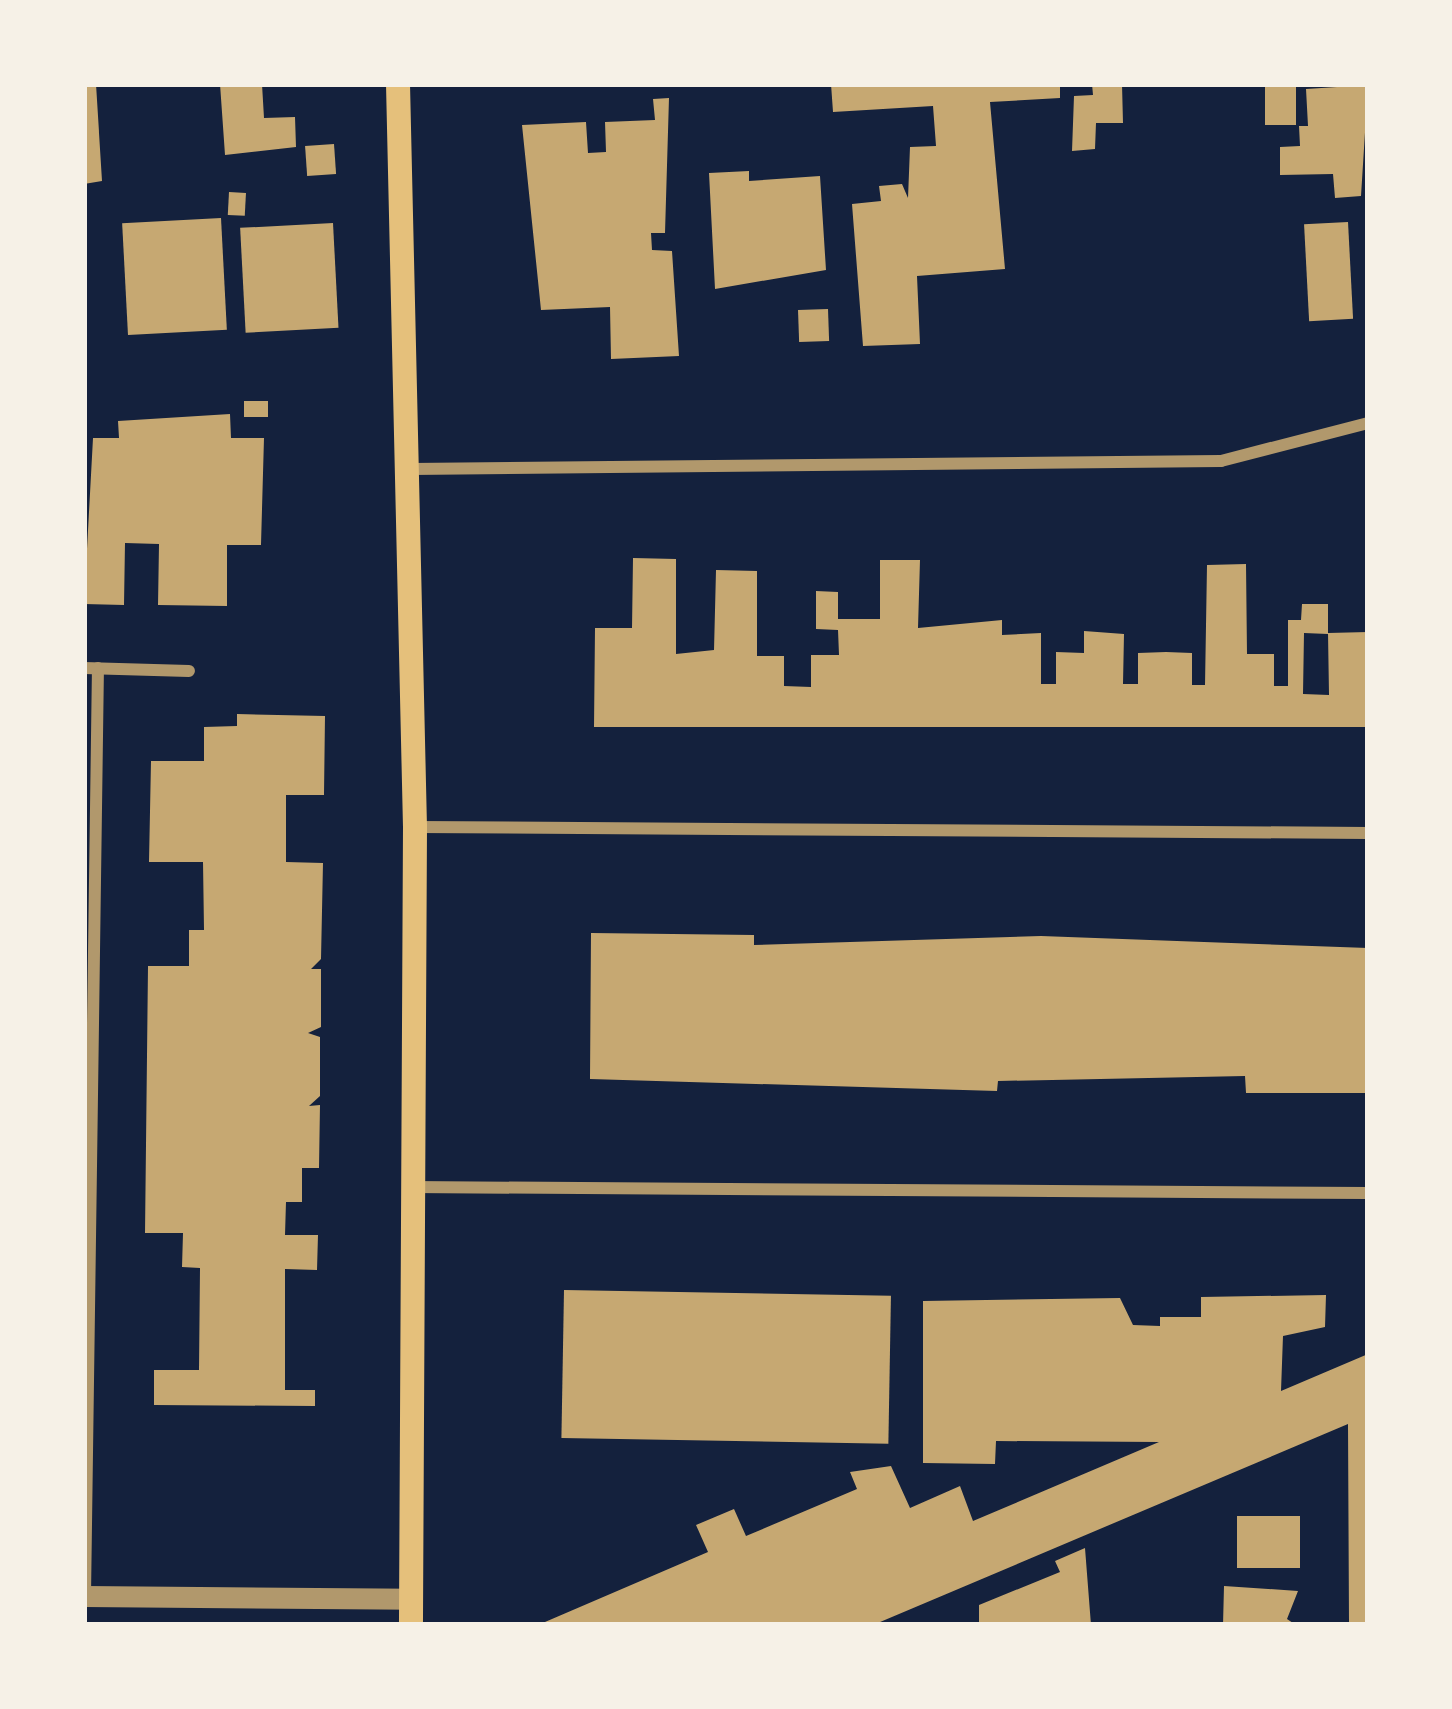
<!DOCTYPE html>
<html>
<head>
<meta charset="utf-8">
<style>
	body { margin:0 }
	#map { position:relative; width:1452px; height:1709px; overflow:hidden; background:#14213d; font-family:Mulish,sans-serif }
	div>[style] { position:absolute }
	[style*='--x'] { left:calc(var(--x)*1px); top:calc(var(--y)*1px); width:calc(var(--w)*1px); rotate:calc(var(--a)*1deg) }
	.building>* { inset:0; background:#c6a872; transform-origin:0 0 }
	.minor>* { height:12px; margin:-6px; padding:0 6px; transform-origin:6px; border-radius:6px; background:#b1986c }
	.tertiary>* { height:21px; margin:-10.5px; padding:0 10.5px; transform-origin:10.5px; border-radius:10.5px; background:#b1986c }
	.secondary>* { height:24px; margin:-12px; padding:0 12px; transform-origin:12px; border-radius:12px; background:#e5c07b }
	span { translate:-50% -50%; white-space:nowrap; text-align:center; line-height:1.15; -webkit-text-stroke:12px #f6f1e7; paint-order:stroke }
	.frame { position:absolute; inset:0; border:87px solid #f6f1e7; pointer-events:none }
</style>
</head>
<body>
<div id="map">
	<div class="building">
		<i style="clip-path:polygon(84px 84px,96px 84px,102px 181px,84px 184px)"></i>
		<i style="clip-path:polygon(220px 84px,262px 84px,264px 118px,295px 117px,296px 147px,225px 155px)"></i>
		<i style="clip-path:polygon(831px 84px,1060px 84px,1060px 98px,990px 102px,1005px 269px,917px 276px,920px 344px,863px 346px,852px 204px,881px 201px,879px 186px,902px 184px,908px 198px,910px 147px,936px 146px,933px 106px,833px 112px)"></i>
		<i style="clip-path:polygon(1092px 84px,1122px 84px,1123px 123px,1096px 123px,1095px 149px,1072px 151px,1074px 96px,1093px 95px)"></i>
		<i style="left:1265px;top:84px;width:31px;height:41px"></i>
		<i style="clip-path:polygon(1368px 85px,1361px 196px,1335px 198px,1333px 174px,1280px 175px,1280px 147px,1300px 146px,1299px 126px,1308px 126px,1306px 89px)"></i>
		<i style="clip-path:polygon(669px 98px,665px 233px,651px 233px,652px 250px,672px 251px,679px 356px,611px 359px,610px 307px,541px 310px,522px 125px,586px 122px,588px 153px,606px 152px,605px 122px,655px 120px,653px 99px)"></i>
		<i style="left:334px;top:144px;width:30px;height:29px;rotate:86deg"></i>
		<i style="clip-path:polygon(749px 171px,749px 181px,820px 176px,826px 270px,715px 289px,709px 173px)"></i>
		<i style="left:229px;top:192px;width:17px;height:23px;rotate:3deg"></i>
		<i style="left:221px;top:218px;width:112px;height:99px;rotate:87deg"></i>
		<i style="left:1348px;top:222px;width:97px;height:44px;rotate:87deg"></i>
		<i style="left:333px;top:223px;width:105px;height:93px;rotate:87deg"></i>
		<i style="left:828px;top:309px;width:32px;height:30px;rotate:88deg"></i>
		<i style="left:268px;top:401px;width:16px;height:24px;rotate:90deg"></i>
		<i style="clip-path:polygon(230px 414px,231px 438px,264px 438px,261px 545px,227px 545px,227px 606px,158px 605px,159px 544px,125px 543px,124px 605px,84px 604px,93px 438px,119px 438px,118px 421px)"></i>
		<i style="clip-path:polygon(633px 558px,676px 559px,676px 654px,714px 650px,716px 570px,757px 571px,757px 656px,784px 656px,784px 686px,811px 687px,811px 655px,839px 655px,838px 630px,816px 629px,816px 591px,838px 592px,838px 619px,880px 619px,880px 560px,920px 560px,918px 628px,1002px 620px,1002px 635px,1041px 633px,1041px 684px,1056px 684px,1056px 652px,1084px 653px,1084px 631px,1124px 634px,1123px 684px,1138px 684px,1138px 653px,1166px 652px,1192px 653px,1192px 685px,1205px 685px,1207px 565px,1246px 564px,1247px 654px,1274px 654px,1274px 686px,1288px 686px,1288px 620px,1301px 620px,1302px 604px,1328px 604px,1328px 634px,1304px 633px,1303px 694px,1329px 695px,1328px 633px,1368px 632px,1368px 727px,594px 727px,595px 628px,632px 628px)"></i>
		<i style="clip-path:polygon(237px 714px,325px 716px,324px 795px,286px 795px,286px 862px,323px 863px,321px 959px,311px 969px,321px 969px,321px 1027px,308px 1033px,320px 1037px,320px 1096px,309px 1106px,320px 1105px,319px 1168px,302px 1168px,302px 1202px,286px 1202px,285px 1235px,318px 1235px,317px 1270px,285px 1269px,285px 1390px,315px 1390px,315px 1406px,154px 1405px,154px 1370px,199px 1370px,200px 1268px,182px 1267px,183px 1233px,145px 1233px,148px 966px,189px 966px,189px 930px,204px 930px,203px 862px,149px 862px,151px 761px,204px 761px,204px 727px,237px 726px)"></i>
		<i style="clip-path:polygon(591px 933px,754px 935px,754px 945px,1041px 936px,1368px 948px,1368px 1093px,1246px 1093px,1245px 1076px,998px 1081px,997px 1091px,590px 1079px)"></i>
		<i style="left:564px;top:1290px;width:327px;height:148px;rotate:1deg"></i>
		<i style="clip-path:polygon(1326px 1295px,1325px 1327px,1283px 1336px,1281px 1391px,1368px 1354px,1368px 1625px,1349px 1625px,1348px 1424px,873px 1625px,538px 1625px,708px 1552px,696px 1525px,734px 1509px,746px 1536px,857px 1489px,850px 1472px,891px 1466px,910px 1508px,960px 1486px,973px 1521px,1159px 1442px,996px 1441px,995px 1464px,923px 1463px,923px 1301px,1120px 1298px,1133px 1325px,1160px 1326px,1160px 1317px,1201px 1317px,1201px 1297px)"></i>
		<i style="left:1237px;top:1516px;width:63px;height:52px"></i>
		<i style="clip-path:polygon(1085px 1548px,1091px 1625px,979px 1625px,979px 1605px,1060px 1572px,1055px 1561px)"></i>
		<i style="clip-path:polygon(1224px 1586px,1298px 1591px,1287px 1619px,1296px 1625px,1223px 1625px)"></i>
	</div>
	<div class="minor">
		<i style="--x:411;--y:469;--w:810;--a:-0.57"></i>
		<i style="--x:1221;--y:461;--w:152;--a:-14.5"></i>
		<i style="--x:84;--y:668;--w:105;--a:1.6"></i>
		<i style="--x:415;--y:827;--w:953;--a:0.36"></i>
		<i style="--x:410;--y:1187;--w:958;--a:0.36"></i>
		<i style="--x:85;--y:1596;--w:928;--a:-89.2"></i>
	</div>
	<div class="tertiary">
		<i style="--x:84;--y:1596;--w:327;--a:0.5"></i>
	</div>
	<div class="secondary">
		<i style="--x:398;--y:84;--w:743;--a:88.69"></i>
		<i style="--x:415;--y:827;--w:798;--a:90.29"></i>
	</div>
	<div class="frame"></div>
</div>
</body>
</html>
